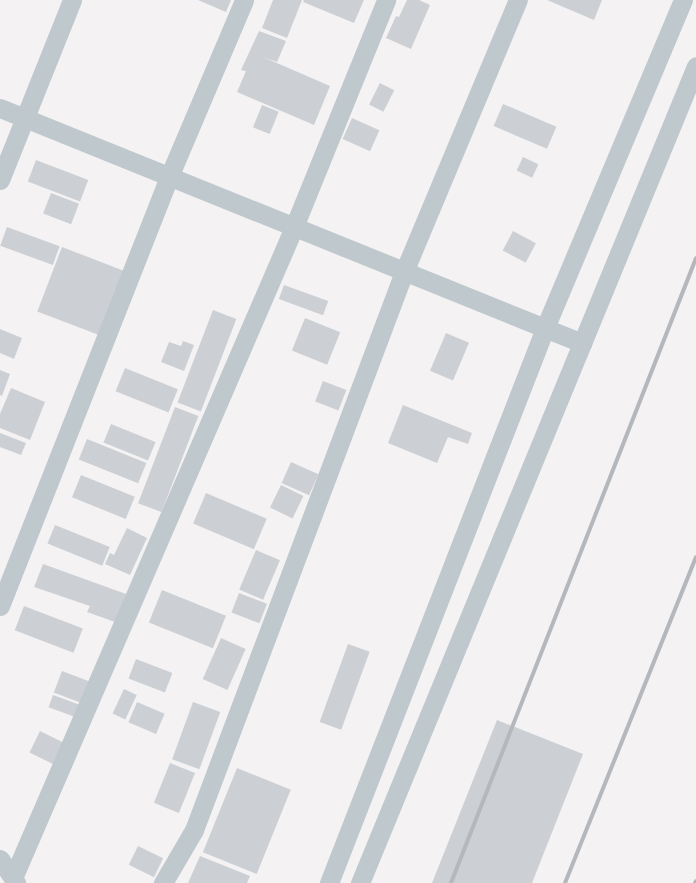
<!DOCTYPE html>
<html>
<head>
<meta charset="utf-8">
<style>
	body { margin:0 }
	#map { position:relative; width:696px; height:883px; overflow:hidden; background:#f4f2f2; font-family:Helvetica,sans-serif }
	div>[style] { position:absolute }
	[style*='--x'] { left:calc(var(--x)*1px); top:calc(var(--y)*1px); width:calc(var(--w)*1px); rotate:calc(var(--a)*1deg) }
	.building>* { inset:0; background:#ccd0d4; transform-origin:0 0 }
	.minor>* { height:19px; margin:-9.5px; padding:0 9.5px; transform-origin:9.5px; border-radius:9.5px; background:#bec8cd }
	.rail>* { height:4px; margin:-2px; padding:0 2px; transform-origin:2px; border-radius:2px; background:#b4b8bc }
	span { translate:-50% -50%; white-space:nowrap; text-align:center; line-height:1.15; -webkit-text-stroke:4px #fff; paint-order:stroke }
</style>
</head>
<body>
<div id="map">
	<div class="building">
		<i style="clip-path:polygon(198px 0,231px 0,226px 12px)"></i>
		<i style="clip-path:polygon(273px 0,302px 0,287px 38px,262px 28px)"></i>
		<i style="clip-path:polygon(304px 0,364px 0,354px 23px,303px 2px)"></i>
		<i style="clip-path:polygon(407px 0,419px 0,430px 5px,411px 49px,386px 38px,396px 16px,399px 17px)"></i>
		<i style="clip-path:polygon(547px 0,602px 0,594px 20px)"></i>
		<i style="clip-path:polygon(259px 31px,286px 41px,277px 62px,263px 57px,330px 86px,314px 125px,237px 92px,246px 71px,241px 70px)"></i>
		<i style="left:380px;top:83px;width:16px;height:24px;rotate:27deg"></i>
		<i style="left:503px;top:104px;width:58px;height:24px;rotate:23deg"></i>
		<i style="left:262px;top:105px;width:18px;height:24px;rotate:22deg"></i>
		<i style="left:352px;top:118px;width:30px;height:23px;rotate:24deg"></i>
		<i style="left:523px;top:157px;width:17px;height:15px;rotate:25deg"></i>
		<i style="left:36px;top:160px;width:56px;height:23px;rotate:21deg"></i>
		<i style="left:51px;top:193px;width:30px;height:22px;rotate:21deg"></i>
		<i style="left:7px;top:227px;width:56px;height:20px;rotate:20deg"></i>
		<i style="left:513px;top:231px;width:26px;height:22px;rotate:28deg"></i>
		<i style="left:62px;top:247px;width:66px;height:69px;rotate:21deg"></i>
		<i style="left:284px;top:285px;width:47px;height:15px;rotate:20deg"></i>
		<i style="left:213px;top:310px;width:25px;height:99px;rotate:21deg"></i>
		<i style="left:305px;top:318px;width:38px;height:35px;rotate:22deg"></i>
		<i style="clip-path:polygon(0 329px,22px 338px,14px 359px,0 353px)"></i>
		<i style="left:446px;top:333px;width:25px;height:41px;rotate:23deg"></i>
		<i style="clip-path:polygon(183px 341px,194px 345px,184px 371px,161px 362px,169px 342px,181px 346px)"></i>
		<i style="left:125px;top:368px;width:57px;height:25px;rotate:22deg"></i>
		<i style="clip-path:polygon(0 370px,10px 374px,2px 396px,0 395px)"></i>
		<i style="left:323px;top:381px;width:25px;height:22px;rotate:21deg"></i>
		<i style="clip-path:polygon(11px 388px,45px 402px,30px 440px,0 428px,0 414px)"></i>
		<i style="clip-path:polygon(403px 405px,472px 433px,468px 444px,448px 437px,437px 463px,388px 443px)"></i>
		<i style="left:175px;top:407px;width:25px;height:103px;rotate:21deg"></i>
		<i style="left:111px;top:424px;width:48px;height:20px;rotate:22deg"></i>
		<i style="clip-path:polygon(0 433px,26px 443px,21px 455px,0 447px)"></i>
		<i style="left:87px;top:439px;width:64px;height:22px;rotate:22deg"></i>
		<i style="left:291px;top:462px;width:30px;height:23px;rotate:24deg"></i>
		<i style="left:81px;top:475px;width:58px;height:24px;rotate:22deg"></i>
		<i style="left:281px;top:485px;width:25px;height:25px;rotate:26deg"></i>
		<i style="left:206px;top:493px;width:66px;height:33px;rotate:23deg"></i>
		<i style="left:55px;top:525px;width:59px;height:20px;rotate:22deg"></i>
		<i style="clip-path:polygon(127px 528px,147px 538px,130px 575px,105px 564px,110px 553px,114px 555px)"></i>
		<i style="left:256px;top:550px;width:26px;height:43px;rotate:23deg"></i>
		<i style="clip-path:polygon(43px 564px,126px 594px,115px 622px,87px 612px,90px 606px,34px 587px)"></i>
		<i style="left:162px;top:590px;width:69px;height:35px;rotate:22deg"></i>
		<i style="left:239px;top:593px;width:30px;height:21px;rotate:21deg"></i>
		<i style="left:24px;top:606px;width:63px;height:26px;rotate:21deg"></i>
		<i style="left:221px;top:638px;width:27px;height:45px;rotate:24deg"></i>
		<i style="left:348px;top:644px;width:23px;height:83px;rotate:20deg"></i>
		<i style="left:136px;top:659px;width:39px;height:21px;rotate:21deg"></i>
		<i style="left:62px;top:671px;width:31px;height:23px;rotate:21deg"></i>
		<i style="left:124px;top:689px;width:14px;height:27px;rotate:25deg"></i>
		<i style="left:53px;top:695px;width:32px;height:13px;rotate:20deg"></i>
		<i style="left:137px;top:702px;width:30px;height:22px;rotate:23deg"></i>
		<i style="left:193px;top:702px;width:29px;height:61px;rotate:20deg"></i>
		<i style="clip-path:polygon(497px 720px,583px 754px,532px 883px,432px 883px)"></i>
		<i style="left:40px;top:731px;width:30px;height:24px;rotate:26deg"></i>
		<i style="left:170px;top:763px;width:27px;height:43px;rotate:22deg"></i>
		<i style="left:237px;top:768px;width:58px;height:91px;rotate:22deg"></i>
		<i style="left:138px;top:846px;width:28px;height:21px;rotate:26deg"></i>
		<i style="clip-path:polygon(200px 856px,250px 876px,247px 883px,188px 883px)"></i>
	</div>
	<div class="minor">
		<i style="--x:0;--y:108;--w:628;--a:21.99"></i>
		<i style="--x:0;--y:180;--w:194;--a:-68.2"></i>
		<i style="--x:0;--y:606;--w:461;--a:-68.5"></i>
		<i style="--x:169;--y:177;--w:192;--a:-67"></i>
		<i style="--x:0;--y:859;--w:29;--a:56"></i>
		<i style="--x:13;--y:878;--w:709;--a:-66.65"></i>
		<i style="--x:294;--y:227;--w:245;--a:-67.9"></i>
		<i style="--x:163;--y:883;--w:61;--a:-59.7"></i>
		<i style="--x:194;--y:830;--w:596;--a:-69.38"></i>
		<i style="--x:404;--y:272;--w:295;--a:-67.3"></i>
		<i style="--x:329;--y:883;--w:596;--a:-68.73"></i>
		<i style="--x:545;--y:328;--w:356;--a:-67.2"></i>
		<i style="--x:360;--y:883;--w:883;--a:-67.64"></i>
	</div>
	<div class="rail">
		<i style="--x:451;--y:883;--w:671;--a:-68.59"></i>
		<i style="--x:565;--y:883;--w:351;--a:-68.1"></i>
		<i style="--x:695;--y:883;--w:2;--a:-63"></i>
	</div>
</div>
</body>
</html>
